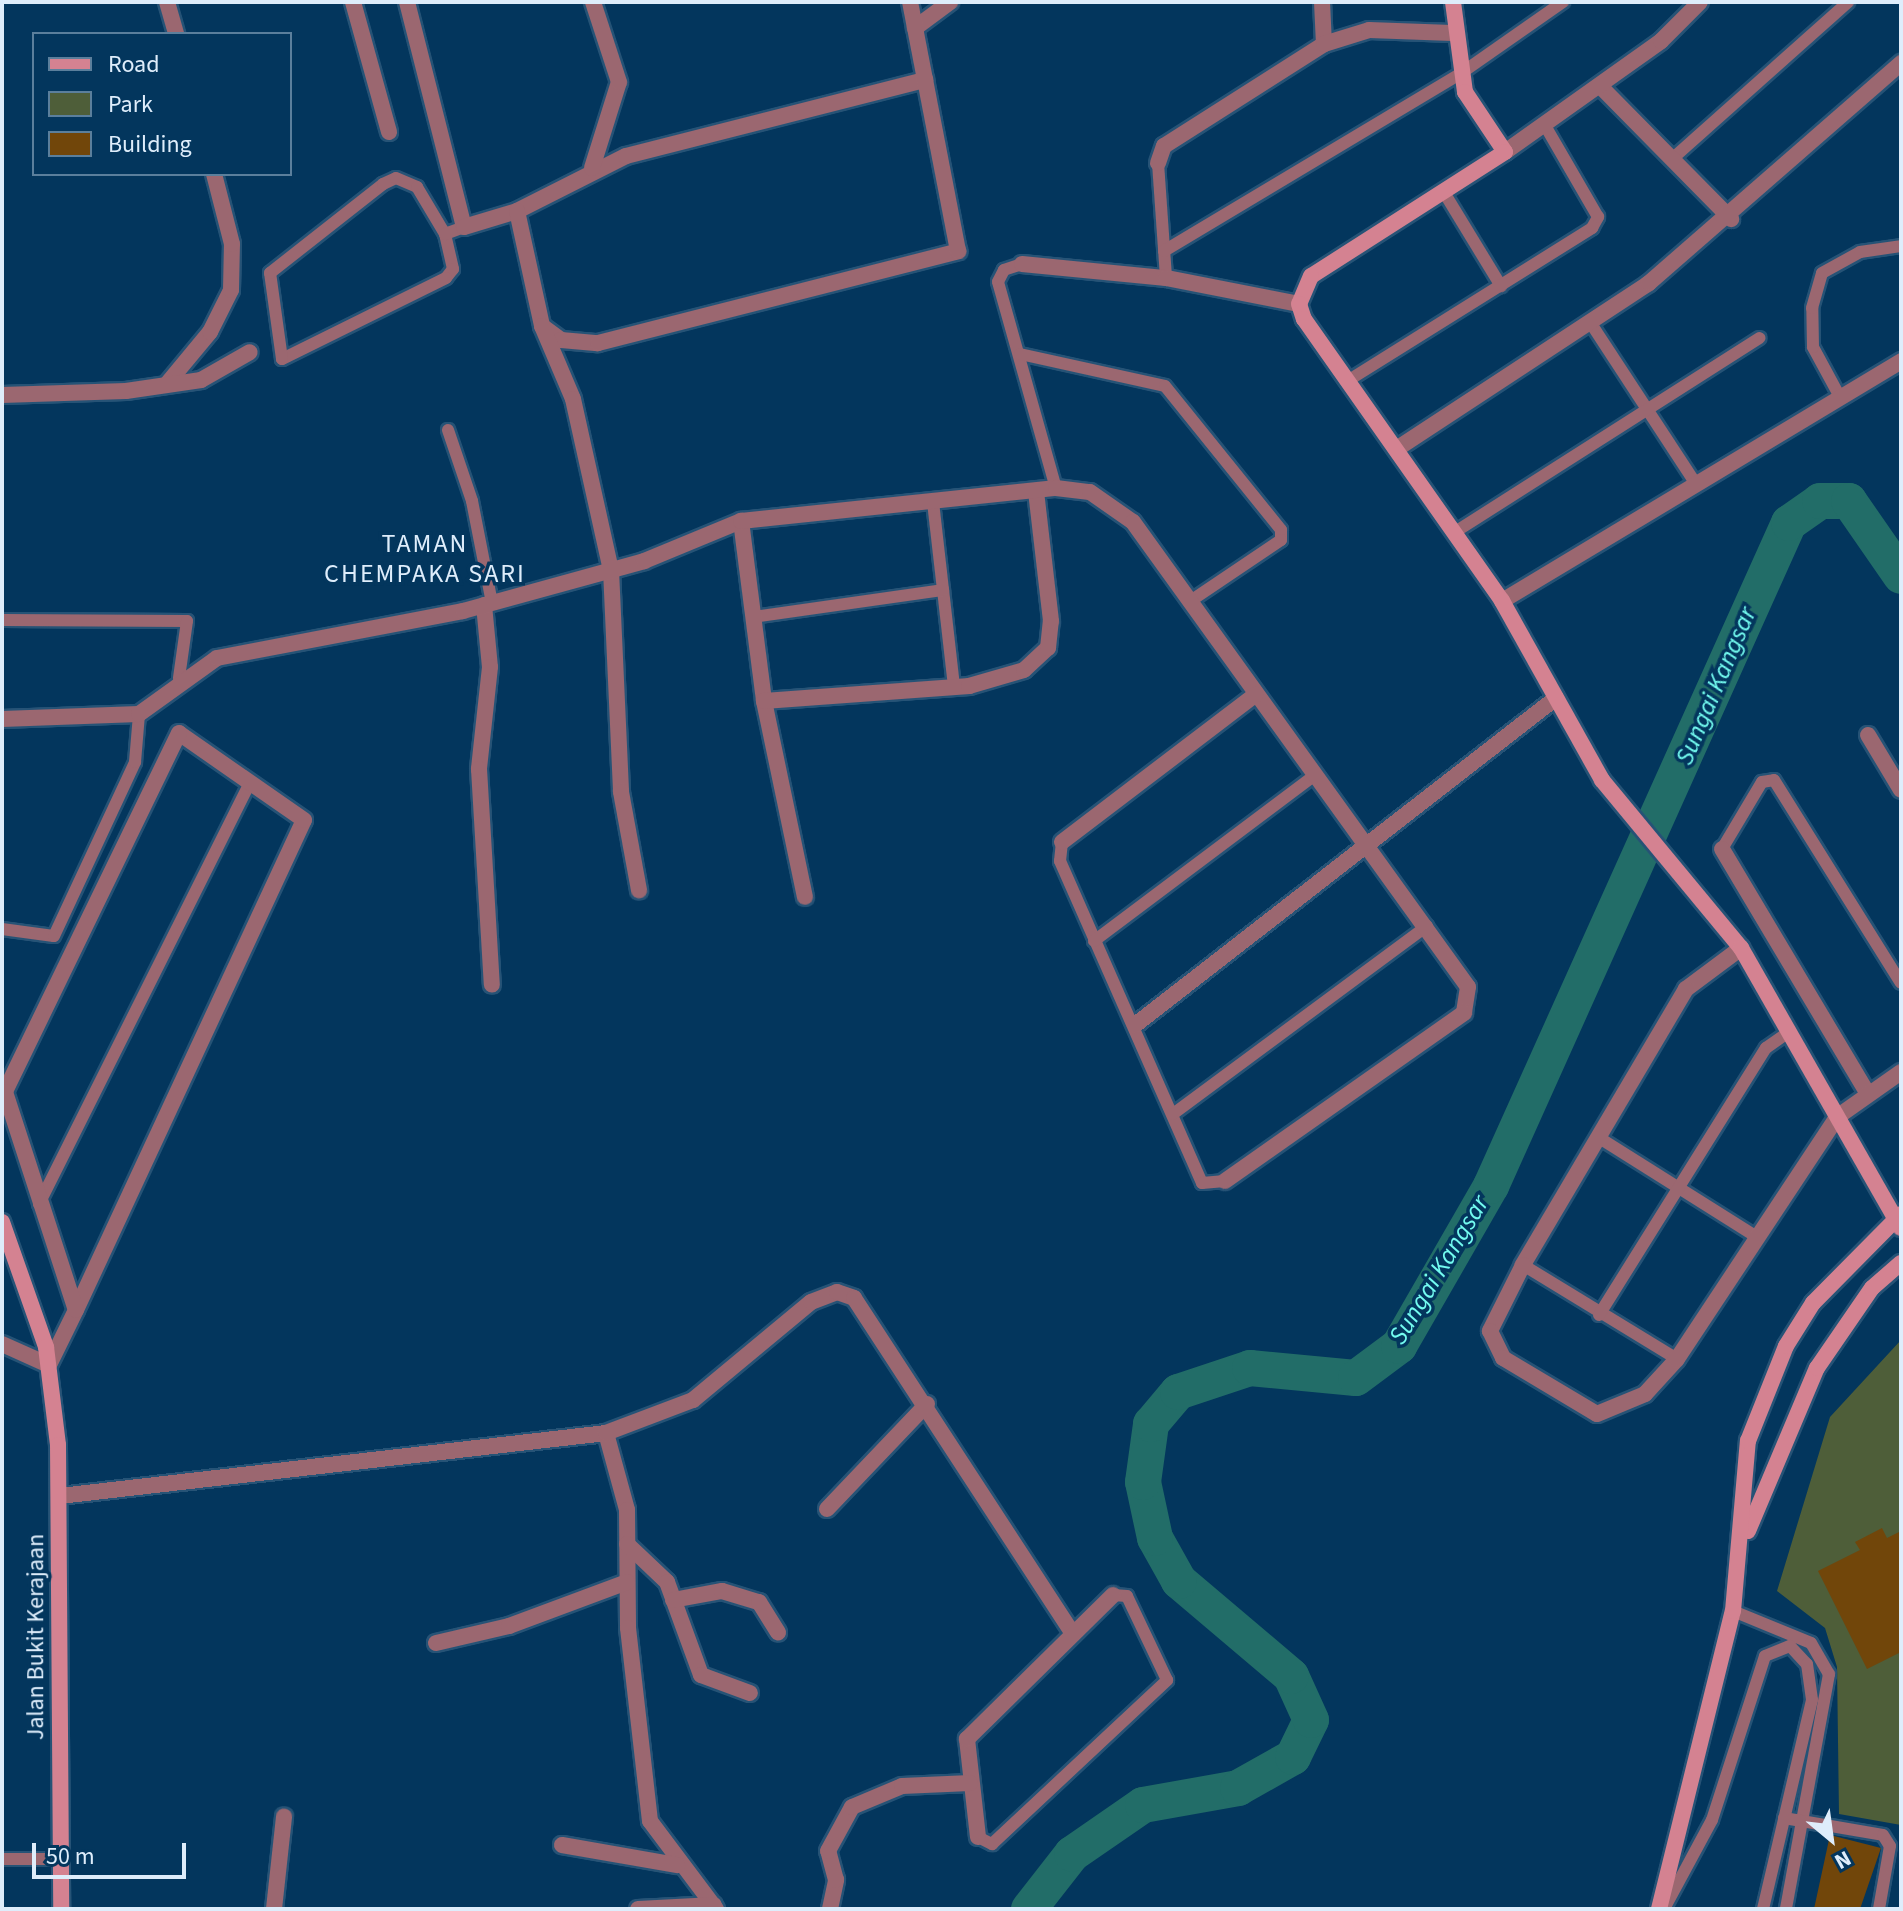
<!DOCTYPE html>
<html>
<head>
<meta charset="utf-8">
<style>
	body { margin:0 }
	#map { position:relative; width:1903px; height:1911px; overflow:hidden; background:#03365d; font-family:"Source Sans 3",sans-serif }
	div>[style] { position:absolute }
	[style*='--x'] { left:calc(var(--x)*1px); top:calc(var(--y)*1px); width:calc(var(--w)*1px); rotate:calc(var(--a)*1deg) }
	.green>* { inset:0; background:#4e5e39 }
	.river>* { height:36px; margin:-18px; padding:0 18px; transform-origin:18px; border-radius:18px; background:#226d68 }
	.building>* { inset:0; background:#71460a }
	.roads { filter:drop-shadow(2px 0 #265376) drop-shadow(-2px 0 #265376) drop-shadow(0 2px #265376) drop-shadow(0 -2px #265376) }
	.lane>* { height:12px; margin:-6px; padding:0 6px; transform-origin:6px; border-radius:6px; background:#9b6770 }
	.street>* { height:16px; margin:-8px; padding:0 8px; transform-origin:8px; border-radius:8px; background:#9b6770 }
	.secondary>* { height:16px; margin:-8px; padding:0 8px; transform-origin:8px; border-radius:8px; background:#d48291 }
	span { translate:-50% -50%; white-space:nowrap; text-align:center; line-height:1.15; -webkit-text-stroke:7px #03365d; paint-order:stroke }
	.street-label { font-size:24px; color:#deedfb }
	.neighbourhood-label { font-size:26px; color:#deedfb; letter-spacing:2px }
	.water-label { font-size:26px; color:#73fbf0; font-style:italic }
	.frame { position:absolute; inset:0; border:4px solid #deedfb; pointer-events:none }
	.legend { position:absolute; left:32px; top:32px; width:260px; height:144px; box-sizing:border-box; background:#03365d; border:2px solid #5b7f9c; margin:0; padding:10px 14px; list-style:none; font-size:24px; color:#deedfb }
	.legend li { display:flex; align-items:center; gap:16px; height:40px }
	.legend b { width:40px; border:2px solid #5b7f9c }
	.north { position:absolute; left:1791px; top:1799px; width:80px; height:80px; -webkit-text-stroke:6px #03365d; paint-order:stroke; rotate:151deg; font-size:22px; font-weight:700; line-height:32px; text-align:center; color:#deedfb }
	.north::after { content:''; display:block; margin:auto; width:28px; height:36px; background:#deedfb; clip-path:polygon(50% 0,100% 100%,50% 72%,0 100%) }
	.scale { position:absolute; left:32px; top:1843px; width:154px; height:36px; box-sizing:border-box; border:4px solid #deedfb; border-top:0; padding-left:10px; font-size:24px; line-height:28px; white-space:nowrap; color:#deedfb; -webkit-text-stroke:6px #03365d; paint-order:stroke }
</style>
</head>
<body>
<div id="map">
	<div class="green">
		<i style="clip-path:polygon(1901px 1340px,1901px 1825px,1839px 1814px,1837px 1667px,1825px 1628px,1777px 1591px,1830px 1417px)"></i>
	</div>
	<div class="river">
		<i style="--x:1029;--y:1909;--w:70;--a:-52"></i>
		<i style="--x:1072;--y:1854;--w:86;--a:-34.6"></i>
		<i style="--x:1143;--y:1805;--w:97;--a:-10.1"></i>
		<i style="--x:1238;--y:1788;--w:63;--a:-29.4"></i>
		<i style="--x:1293;--y:1757;--w:41;--a:-64.1"></i>
		<i style="--x:1311;--y:1720;--w:48;--a:-114.4"></i>
		<i style="--x:1291;--y:1676;--w:147;--a:-139.7"></i>
		<i style="--x:1179;--y:1581;--w:49;--a:-119.2"></i>
		<i style="--x:1155;--y:1538;--w:57;--a:-102.1"></i>
		<i style="--x:1143;--y:1482;--w:59;--a:-82.1"></i>
		<i style="--x:1151;--y:1424;--w:42;--a:-49.8"></i>
		<i style="--x:1178;--y:1392;--w:76;--a:-18.4"></i>
		<i style="--x:1250;--y:1368;--w:106;--a:5.4"></i>
		<i style="--x:1356;--y:1378;--w:54;--a:-36.7"></i>
		<i style="--x:1399;--y:1346;--w:185;--a:-60.1"></i>
		<i style="--x:1491;--y:1186;--w:727;--a:-65.8"></i>
		<i style="--x:1789;--y:523;--w:38;--a:-35"></i>
		<i style="--x:1820;--y:501;--w:29;--a:0"></i>
		<i style="--x:1849;--y:501;--w:91;--a:55.3"></i>
	</div>
	<div class="building">
		<i style="clip-path:polygon(1882px 1528px,1887px 1538px,1901px 1531px,1901px 1652px,1867px 1669px,1818px 1571px,1860px 1550px,1855px 1542px)"></i>
		<i style="clip-path:polygon(1830px 1835px,1881px 1848px,1860px 1909px,1814px 1909px)"></i>
	</div>
	<div class="roads">
		<div class="lane">
			<i style="--x:1672;--y:159;--w:236;--a:-41.7"></i>
			<i style="--x:1158;--y:163;--w:115;--a:86"></i>
			<i style="--x:1445;--y:194;--w:108;--a:58.7"></i>
			<i style="--x:445;--y:234;--w:36;--a:77"></i>
			<i style="--x:453;--y:269;--w:11;--a:128"></i>
			<i style="--x:446;--y:278;--w:183;--a:153.7"></i>
			<i style="--x:282;--y:359;--w:87;--a:-97.9"></i>
			<i style="--x:270;--y:273;--w:144;--a:-38.2"></i>
			<i style="--x:383;--y:184;--w:14;--a:-25"></i>
			<i style="--x:396;--y:178;--w:23;--a:23"></i>
			<i style="--x:417;--y:187;--w:55;--a:59.2"></i>
			<i style="--x:445;--y:234;--w:20;--a:-20"></i>
			<i style="--x:1164;--y:251;--w:345;--a:-30.9"></i>
			<i style="--x:1460;--y:74;--w:126;--a:-35"></i>
			<i style="--x:1022;--y:264;--w:19;--a:162"></i>
			<i style="--x:1004;--y:270;--w:13;--a:117"></i>
			<i style="--x:998;--y:282;--w:214;--a:74.3"></i>
			<i style="--x:1590;--y:322;--w:194;--a:56.8"></i>
			<i style="--x:1020;--y:354;--w:148;--a:12.4"></i>
			<i style="--x:1165;--y:386;--w:185;--a:51.1"></i>
			<i style="--x:1281;--y:530;--w:10;--a:90"></i>
			<i style="--x:1281;--y:540;--w:111;--a:146"></i>
			<i style="--x:1349;--y:380;--w:287;--a:-32"></i>
			<i style="--x:1592;--y:228;--w:13;--a:-61"></i>
			<i style="--x:1598;--y:217;--w:108;--a:-120.1"></i>
			<i style="--x:1840;--y:397;--w:57;--a:-118.4"></i>
			<i style="--x:1813;--y:347;--w:39;--a:-91"></i>
			<i style="--x:1812;--y:308;--w:36;--a:-74"></i>
			<i style="--x:1822;--y:273;--w:43;--a:-28.9"></i>
			<i style="--x:1860;--y:252;--w:41;--a:-8.3"></i>
			<i style="--x:448;--y:430;--w:75;--a:71.3"></i>
			<i style="--x:472;--y:501;--w:104;--a:78.9"></i>
			<i style="--x:933;--y:502;--w:186;--a:83.5"></i>
			<i style="--x:1455;--y:532;--w:361;--a:-32.5"></i>
			<i style="--x:753;--y:617;--w:192;--a:-8.1"></i>
			<i style="--x:2;--y:620;--w:185;--a:0.3"></i>
			<i style="--x:187;--y:621;--w:58;--a:98"></i>
			<i style="--x:1062;--y:842;--w:19;--a:96"></i>
			<i style="--x:1060;--y:861;--w:352;--a:66.2"></i>
			<i style="--x:1202;--y:1183;--w:23;--a:-5"></i>
			<i style="--x:1722;--y:849;--w:78;--a:-59.2"></i>
			<i style="--x:1762;--y:782;--w:12;--a:-9"></i>
			<i style="--x:1774;--y:780;--w:239;--a:58"></i>
			<i style="--x:2;--y:929;--w:52;--a:7.7"></i>
			<i style="--x:54;--y:936;--w:192;--a:-65"></i>
			<i style="--x:135;--y:762;--w:48;--a:-85.2"></i>
			<i style="--x:1094;--y:941;--w:276;--a:-36.9"></i>
			<i style="--x:1173;--y:1114;--w:316;--a:-36.5"></i>
			<i style="--x:1598;--y:1137;--w:188;--a:32.2"></i>
			<i style="--x:39;--y:1204;--w:472;--a:-63.4"></i>
			<i style="--x:1523;--y:1265;--w:180;--a:31.4"></i>
			<i style="--x:1599;--y:1315;--w:315;--a:-58"></i>
			<i style="--x:1766;--y:1048;--w:28;--a:-35"></i>
			<i style="--x:1733;--y:1611;--w:84;--a:22.3"></i>
			<i style="--x:1811;--y:1643;--w:36;--a:60"></i>
			<i style="--x:1829;--y:1674;--w:239;--a:100.4"></i>
			<i style="--x:1784;--y:1818;--w:100;--a:9.7"></i>
			<i style="--x:1883;--y:1835;--w:13;--a:58"></i>
			<i style="--x:1890;--y:1846;--w:64;--a:99.9"></i>
			<i style="--x:978;--y:1837;--w:16;--a:27"></i>
			<i style="--x:992;--y:1844;--w:240;--a:-43.1"></i>
			<i style="--x:1167;--y:1680;--w:93;--a:-115.5"></i>
			<i style="--x:1127;--y:1596;--w:14;--a:-176"></i>
			<i style="--x:2;--y:1859;--w:58;--a:0"></i>
			<i style="--x:1664;--y:1909;--w:101;--a:-61.7"></i>
			<i style="--x:1712;--y:1820;--w:172;--a:-72.1"></i>
			<i style="--x:1765;--y:1656;--w:27;--a:-22"></i>
			<i style="--x:1790;--y:1646;--w:25;--a:47"></i>
			<i style="--x:1807;--y:1664;--w:36;--a:82"></i>
			<i style="--x:1812;--y:1700;--w:215;--a:103.2"></i>
		</div>
		<div class="street">
			<i style="--x:167;--y:2;--w:33;--a:74"></i>
			<i style="--x:353;--y:2;--w:135;--a:74.5"></i>
			<i style="--x:407;--y:2;--w:232;--a:75.8"></i>
			<i style="--x:464;--y:227;--w:55;--a:-16.8"></i>
			<i style="--x:517;--y:211;--w:122;--a:-26.8"></i>
			<i style="--x:626;--y:156;--w:309;--a:-14.3"></i>
			<i style="--x:1322;--y:2;--w:42;--a:87.3"></i>
			<i style="--x:915;--y:28;--w:44;--a:-36.6"></i>
			<i style="--x:1600;--y:86;--w:187;--a:45.4"></i>
			<i style="--x:1505;--y:152;--w:191;--a:-35.4"></i>
			<i style="--x:1661;--y:41;--w:55;--a:-45"></i>
			<i style="--x:1158;--y:163;--w:18;--a:-71"></i>
			<i style="--x:1164;--y:146;--w:190;--a:-32.5"></i>
			<i style="--x:1324;--y:44;--w:47;--a:-17.3"></i>
			<i style="--x:1369;--y:30;--w:83;--a:2.1"></i>
			<i style="--x:592;--y:168;--w:90;--a:-72.6"></i>
			<i style="--x:619;--y:82;--w:84;--a:-108"></i>
			<i style="--x:517;--y:211;--w:118;--a:77.7"></i>
			<i style="--x:542;--y:326;--w:24;--a:36"></i>
			<i style="--x:561;--y:340;--w:37;--a:5"></i>
			<i style="--x:598;--y:343;--w:372;--a:-14.3"></i>
			<i style="--x:958;--y:251;--w:254;--a:-100.9"></i>
			<i style="--x:1022;--y:264;--w:145;--a:5.6"></i>
			<i style="--x:1166;--y:278;--w:136;--a:11.1"></i>
			<i style="--x:542;--y:326;--w:79;--a:67"></i>
			<i style="--x:573;--y:399;--w:175;--a:77.5"></i>
			<i style="--x:611;--y:570;--w:222;--a:87.4"></i>
			<i style="--x:621;--y:792;--w:100;--a:79.6"></i>
			<i style="--x:166;--y:385;--w:69;--a:-50.3"></i>
			<i style="--x:210;--y:332;--w:47;--a:-63.4"></i>
			<i style="--x:231;--y:290;--w:46;--a:-88.8"></i>
			<i style="--x:232;--y:244;--w:72;--a:-104.4"></i>
			<i style="--x:2;--y:395;--w:124;--a:-1.8"></i>
			<i style="--x:126;--y:391;--w:76;--a:-8.3"></i>
			<i style="--x:201;--y:380;--w:56;--a:-29.7"></i>
			<i style="--x:1398;--y:448;--w:300;--a:-33.3"></i>
			<i style="--x:1649;--y:283;--w:335;--a:-41.1"></i>
			<i style="--x:741;--y:521;--w:181;--a:82.7"></i>
			<i style="--x:764;--y:701;--w:200;--a:78.2"></i>
			<i style="--x:1502;--y:601;--w:466;--a:-31"></i>
			<i style="--x:484;--y:605;--w:62;--a:84.5"></i>
			<i style="--x:490;--y:667;--w:103;--a:96.2"></i>
			<i style="--x:479;--y:769;--w:216;--a:86.6"></i>
			<i style="--x:764;--y:701;--w:206;--a:-4.2"></i>
			<i style="--x:969;--y:686;--w:57;--a:-16.2"></i>
			<i style="--x:1024;--y:670;--w:33;--a:-43"></i>
			<i style="--x:1048;--y:648;--w:27;--a:-84"></i>
			<i style="--x:1051;--y:621;--w:131;--a:-96.6"></i>
			<i style="--x:2;--y:719;--w:137;--a:-2.1"></i>
			<i style="--x:139;--y:714;--w:96;--a:-35.7"></i>
			<i style="--x:217;--y:658;--w:250;--a:-10.8"></i>
			<i style="--x:463;--y:611;--w:188;--a:-15.4"></i>
			<i style="--x:644;--y:561;--w:105;--a:-22.4"></i>
			<i style="--x:741;--y:521;--w:317;--a:-6"></i>
			<i style="--x:1056;--y:488;--w:34;--a:7"></i>
			<i style="--x:1090;--y:492;--w:52;--a:34.9"></i>
			<i style="--x:1133;--y:522;--w:573;--a:54.23"></i>
			<i style="--x:1468;--y:987;--w:26;--a:99"></i>
			<i style="--x:1464;--y:1013;--w:292;--a:144.9"></i>
			<i style="--x:1868;--y:735;--w:64;--a:59"></i>
			<i style="--x:1062;--y:842;--w:243;--a:-37.3"></i>
			<i style="--x:1722;--y:849;--w:285;--a:59.2"></i>
			<i style="--x:1741;--y:948;--w:69;--a:143.3"></i>
			<i style="--x:1686;--y:989;--w:321;--a:120.6"></i>
			<i style="--x:1523;--y:1265;--w:74;--a:116.6"></i>
			<i style="--x:1490;--y:1331;--w:30;--a:64"></i>
			<i style="--x:1503;--y:1358;--w:109;--a:30.8"></i>
			<i style="--x:1597;--y:1414;--w:52;--a:-22.6"></i>
			<i style="--x:1645;--y:1394;--w:47;--a:-47.6"></i>
			<i style="--x:1677;--y:1359;--w:290;--a:-56.5"></i>
			<i style="--x:1837;--y:1117;--w:78;--a:-35.1"></i>
			<i style="--x:1135;--y:1025;--w:533;--a:-37.84"></i>
			<i style="--x:2;--y:1344;--w:51;--a:24.1"></i>
			<i style="--x:49;--y:1365;--w:61;--a:-63.9"></i>
			<i style="--x:76;--y:1310;--w:540;--a:-65.05"></i>
			<i style="--x:304;--y:820;--w:152;--a:-145.2"></i>
			<i style="--x:179;--y:733;--w:399;--a:115.9"></i>
			<i style="--x:5;--y:1092;--w:229;--a:72"></i>
			<i style="--x:606;--y:1433;--w:80;--a:74.7"></i>
			<i style="--x:627;--y:1510;--w:118;--a:89.5"></i>
			<i style="--x:628;--y:1628;--w:194;--a:83.5"></i>
			<i style="--x:650;--y:1821;--w:110;--a:53.1"></i>
			<i style="--x:60;--y:1496;--w:550;--a:-6.58"></i>
			<i style="--x:606;--y:1433;--w:93;--a:-20.8"></i>
			<i style="--x:693;--y:1400;--w:153;--a:-39.7"></i>
			<i style="--x:811;--y:1302;--w:28;--a:-21"></i>
			<i style="--x:837;--y:1292;--w:18;--a:19"></i>
			<i style="--x:854;--y:1298;--w:399;--a:56.9"></i>
			<i style="--x:827;--y:1509;--w:145;--a:-46.4"></i>
			<i style="--x:627;--y:1544;--w:55;--a:43.5"></i>
			<i style="--x:667;--y:1582;--w:99;--a:69.9"></i>
			<i style="--x:701;--y:1675;--w:52;--a:20.2"></i>
			<i style="--x:673;--y:1600;--w:50;--a:-10.4"></i>
			<i style="--x:722;--y:1591;--w:39;--a:17"></i>
			<i style="--x:759;--y:1602;--w:36;--a:58"></i>
			<i style="--x:436;--y:1643;--w:75;--a:-13.1"></i>
			<i style="--x:509;--y:1626;--w:126;--a:-20.4"></i>
			<i style="--x:978;--y:1837;--w:99;--a:-96.4"></i>
			<i style="--x:967;--y:1739;--w:205;--a:-44.6"></i>
			<i style="--x:562;--y:1845;--w:117;--a:9.9"></i>
			<i style="--x:274;--y:1909;--w:93;--a:-83.8"></i>
			<i style="--x:638;--y:1909;--w:76;--a:-3"></i>
			<i style="--x:830;--y:1909;--w:30;--a:-78"></i>
			<i style="--x:836;--y:1880;--w:30;--a:-105"></i>
			<i style="--x:828;--y:1851;--w:50;--a:-61.4"></i>
			<i style="--x:852;--y:1807;--w:54;--a:-22.8"></i>
			<i style="--x:902;--y:1786;--w:68;--a:-2.5"></i>
		</div>
		<div class="secondary">
			<i style="--x:1453;--y:2;--w:91;--a:82.4"></i>
			<i style="--x:1465;--y:92;--w:72;--a:56.3"></i>
			<i style="--x:1505;--y:152;--w:230;--a:147.4"></i>
			<i style="--x:1311;--y:276;--w:30;--a:113"></i>
			<i style="--x:1299;--y:304;--w:16;--a:72"></i>
			<i style="--x:1304;--y:319;--w:345;--a:54.9"></i>
			<i style="--x:1502;--y:601;--w:205;--a:60.8"></i>
			<i style="--x:1602;--y:780;--w:218;--a:50.4"></i>
			<i style="--x:1741;--y:948;--w:322;--a:60.3"></i>
			<i style="--x:2;--y:1222;--w:133;--a:70.6"></i>
			<i style="--x:46;--y:1347;--w:99;--a:83"></i>
			<i style="--x:58;--y:1445;--w:464;--a:89.6"></i>
			<i style="--x:1748;--y:1531;--w:177;--a:-67.1"></i>
			<i style="--x:1817;--y:1368;--w:97;--a:-55.5"></i>
			<i style="--x:1872;--y:1288;--w:38;--a:-41"></i>
			<i style="--x:1659;--y:1909;--w:307;--a:-76.1"></i>
			<i style="--x:1733;--y:1611;--w:171;--a:-85"></i>
			<i style="--x:1748;--y:1441;--w:102;--a:-68.2"></i>
			<i style="--x:1786;--y:1346;--w:51;--a:-57.9"></i>
			<i style="--x:1813;--y:1303;--w:125;--a:-45.3"></i>
		</div>
	</div>
	<div class="street-label">
		<span style="left:36px;top:1637px;rotate:-90deg">Jalan Bukit Kerajaan</span>
	</div>
	<div class="neighbourhood-label">
		<span style="left:425px;top:559px">TAMAN<br>CHEMPAKA SARI</span>
	</div>
	<div class="water-label">
		<span style="left:1716px;top:686px;rotate:-67deg">Sungai Kangsar</span>
		<span style="left:1439px;top:1270px;rotate:-59deg">Sungai Kangsar</span>
	</div>
	<div class="frame"></div>
	<ul class="legend">
	<li><b style="height:10px;background:#d48291"></b>Road</li>
	<li><b style="height:22px;background:#4e5e39"></b>Park</li>
	<li><b style="height:22px;background:#71460a"></b>Building</li>
	</ul>
	<div class="north">N</div>
	<div class="scale">50 m</div>
</div>
</body>
</html>
